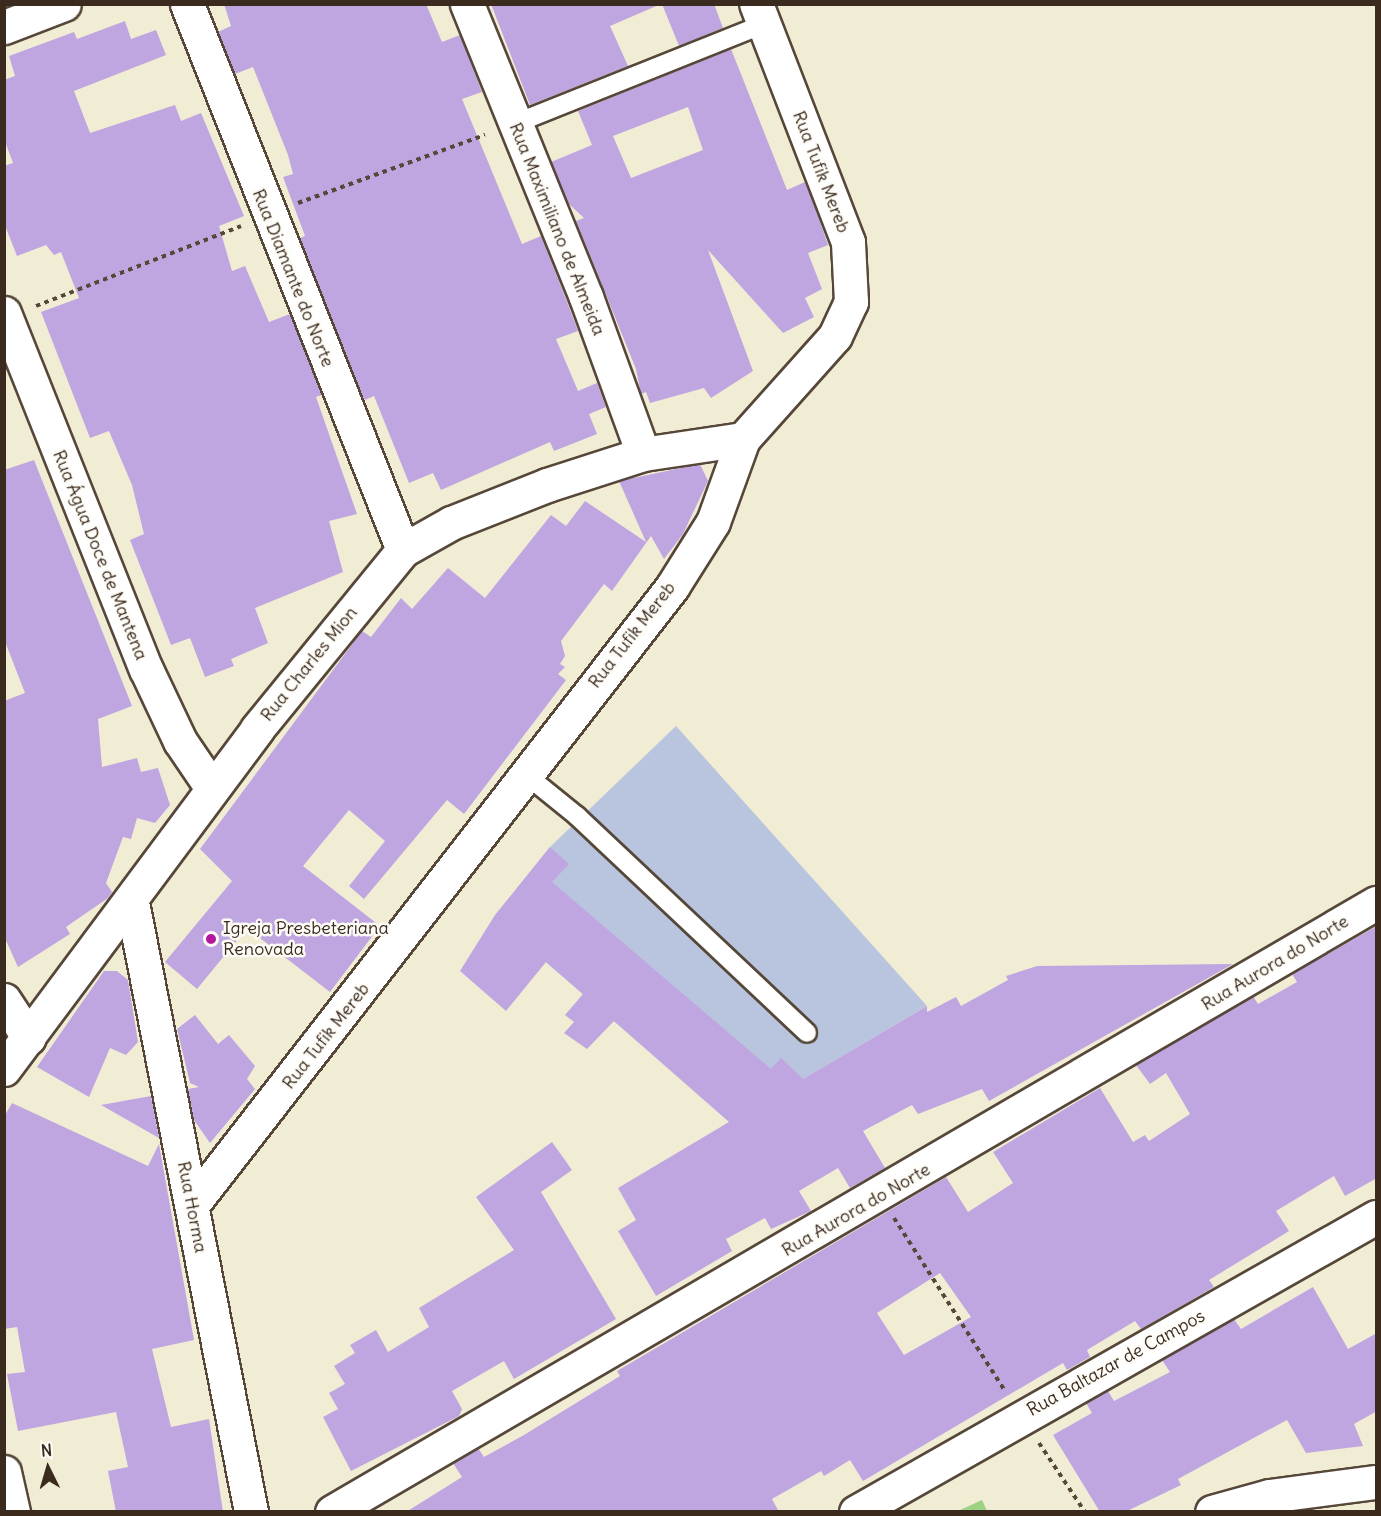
<!DOCTYPE html>
<html>
<head>
<meta charset="utf-8">
<style>
	body { margin:0 }
	#map { position:relative; width:1381px; height:1516px; overflow:hidden; background:#f1ecd4; font-family:Delius,sans-serif }
	div>[style] { position:absolute }
	[style*='--x'] { left:calc(var(--x)*1px); top:calc(var(--y)*1px); width:calc(var(--w)*1px); rotate:calc(var(--a)*1deg) }
	.industrial>* { inset:0; background:#b9c5de }
	.green>* { inset:0; background:#9bd284 }
	.building>* { inset:0; background:#c0a6e1 }
	.path>* { height:4px; margin-top:-2px; transform-origin:0; background:repeating-linear-gradient(90deg,#564739 0 4.5px,transparent 0 9px) }
	.roads { filter:drop-shadow(2px 0 #564739) drop-shadow(-2px 0 #564739) drop-shadow(0 2px #564739) drop-shadow(0 -2px #564739) }
	.service>* { height:18px; margin:-9px; padding:0 9px; transform-origin:9px; border-radius:9px; background:#fff }
	.minor>* { height:33px; margin:-16.5px; padding:0 16.5px; transform-origin:16.5px; border-radius:16.5px; background:#fff }
	.dots>* { width:16px; height:16px; translate:-50% -50%; box-sizing:border-box; border:3px solid #fdfcf7; border-radius:50% }
	span { translate:-50% -50%; white-space:nowrap; text-align:center; line-height:1.15; -webkit-text-stroke:5px #fdfcf7; paint-order:stroke }
	.street-label { font-size:18px; color:#3b2a1e }
	.poi-label { font-size:18px; color:#3b2a1e }
	.left { translate:0 -50%; text-align:left }
	.frame { position:absolute; inset:0; border:6px solid #3b2a1e; pointer-events:none }
	.north { position:absolute; left:18px; top:1438px; width:60px; height:60px; -webkit-text-stroke:4px #fdfcf7; paint-order:stroke; rotate:355deg; font-size:16px; font-weight:700; line-height:24px; text-align:center; color:#3b2a1e }
	.north::after { content:''; display:block; margin:auto; width:21px; height:27px; background:#3b2a1e; clip-path:polygon(50% 0,100% 100%,50% 72%,0 100%) }
</style>
</head>
<body>
<div id="map">
	<div class="industrial">
		<i style="clip-path:polygon(676px 726px,927px 1006px,730px 1122px,494px 917px,550px 847px)"></i>
	</div>
	<div class="green">
		<i style="clip-path:polygon(982px 1500px,987px 1511px,958px 1511px)"></i>
	</div>
	<div class="building">
		<i style="clip-path:polygon(224px 4px,426px 4px,442px 42px,460px 35px,482px 92px,462px 99px,522px 244px,541px 236px,568px 304px,578px 331px,556px 339px,578px 391px,597px 383px,606px 407px,589px 414px,597px 434px,554px 451px,550px 442px,441px 490px,433px 473px,409px 483px,374px 396px,365px 400px,360px 391px,300px 238px,305px 236px,283px 177px,293px 174px,288px 155px,253px 67px,235px 74px,218px 32px,231px 26px)"></i>
		<i style="clip-path:polygon(491px 4px,661px 4px,610px 26px,628px 66px,530px 105px)"></i>
		<i style="clip-path:polygon(662px 4px,714px 4px,723px 28px,679px 46px)"></i>
		<i style="clip-path:polygon(125px 21px,131px 39px,156px 30px,166px 55px,74px 91px,90px 133px,175px 105px,181px 121px,201px 113px,244px 216px,219px 226px,232px 271px,245px 266px,269px 322px,290px 314px,322px 395px,316px 397px,357px 514px,329px 521px,343px 572px,255px 608px,268px 643px,231px 659px,234px 666px,205px 677px,190px 638px,171px 645px,130px 540px,144px 534px,132px 485px,109px 431px,90px 438px,41px 312px,79px 298px,61px 252px,54px 255px,46px 245px,17px 256px,4px 223px,4px 166px,13px 163px,4px 139px,4px 80px,15px 76px,9px 56px,74px 32px,77px 39px)"></i>
		<i style="clip-path:polygon(evenodd,731px 49px,787px 190px,805px 182px,818px 216px,828px 245px,808px 253px,822px 289px,805px 298px,814px 317px,783px 333px,708px 250px,753px 371px,711px 398px,704px 388px,650px 403px,646px 392px,641px 394px,636px 369px,576px 221px,584px 218px,569px 204px,551px 162px,592px 145px,578px 111px,731px 49px,688px 107px,703px 150px,631px 178px,613px 136px,688px 107px)"></i>
		<i style="clip-path:polygon(34px 460px,132px 706px,98px 719px,102px 767px,137px 758px,141px 772px,158px 768px,170px 805px,155px 823px,137px 818px,131px 839px,123px 837px,106px 883px,112px 892px,108px 898px,66px 927px,70px 934px,18px 967px,4px 936px,4px 701px,25px 693px,4px 639px,4px 470px)"></i>
		<i style="clip-path:polygon(700px 464px,708px 481px,683px 534px,664px 559px,651px 536px,612px 591px,604px 584px,561px 641px,565px 656px,560px 664px,565px 667px,558px 674px,566px 680px,464px 814px,447px 800px,364px 899px,349px 886px,385px 841px,349px 810px,303px 866px,380px 926px,330px 992px,247px 928px,197px 989px,165px 962px,232px 881px,200px 849px,362px 631px,371px 637px,401px 598px,412px 609px,448px 568px,485px 598px,551px 515px,566px 526px,585px 501px,646px 542px,619px 481px)"></i>
		<i style="clip-path:polygon(550px 847px,569px 864px,552px 882px,771px 1069px,781px 1058px,803px 1079px,927px 1006px,927px 1012px,956px 997px,961px 1006px,1008px 980px,1006px 976px,1037px 966px,1233px 964px,989px 1101px,982px 1089px,918px 1114px,912px 1105px,863px 1131px,885px 1168px,850px 1188px,838px 1168px,799px 1191px,811px 1211px,771px 1229px,765px 1218px,726px 1239px,732px 1251px,656px 1296px,618px 1231px,636px 1220px,618px 1188px,729px 1122px,614px 1021px,587px 1049px,564px 1033px,574px 1022px,565px 1015px,583px 994px,546px 962px,506px 1011px,460px 971px,495px 915px)"></i>
		<i style="clip-path:polygon(evenodd,1377px 926px,1377px 1178px,1345px 1196px,1334px 1176px,1276px 1211px,1289px 1231px,1209px 1280px,1214px 1287px,1141px 1329px,1135px 1321px,1087px 1350px,1090px 1357px,1067px 1370px,1063px 1363px,863px 1481px,850px 1460px,824px 1476px,821px 1471px,772px 1499px,779px 1512px,406px 1512px,462px 1477px,453px 1463px,478px 1448px,484px 1457px,524px 1435px,620px 1376px,617px 1371px,931px 1186px,946px 1177px,968px 1212px,1013px 1183px,993px 1152px,1100px 1088px,1133px 1142px,1145px 1135px,1149px 1141px,1190px 1114px,1166px 1073px,1150px 1084px,1136px 1065px,1253px 996px,1258px 1004px,1297px 982px,1292px 974px,1377px 926px,940px 1273px,971px 1317px,904px 1355px,877px 1313px,940px 1273px)"></i>
		<i style="clip-path:polygon(104px 971px,117px 971px,128px 980px,138px 1042px,126px 1055px,110px 1048px,89px 1097px,37px 1067px)"></i>
		<i style="clip-path:polygon(195px 1015px,218px 1044px,229px 1035px,255px 1066px,247px 1079px,255px 1089px,210px 1143px,194px 1120px,188px 1089px,199px 1087px,190px 1083px,177px 1029px)"></i>
		<i style="clip-path:polygon(151px 1096px,159px 1138px,101px 1105px)"></i>
		<i style="clip-path:polygon(12px 1103px,148px 1166px,159px 1144px,194px 1340px,152px 1349px,171px 1427px,209px 1419px,223px 1512px,116px 1512px,108px 1471px,128px 1467px,116px 1412px,18px 1431px,7px 1374px,25px 1372px,17px 1327px,4px 1329px,4px 1117px)"></i>
		<i style="clip-path:polygon(552px 1142px,572px 1170px,541px 1192px,616px 1319px,514px 1379px,504px 1361px,452px 1391px,462px 1409px,459px 1416px,351px 1471px,323px 1417px,338px 1409px,329px 1393px,345px 1384px,334px 1366px,355px 1353px,350px 1345px,376px 1330px,388px 1352px,429px 1327px,419px 1308px,514px 1250px,476px 1197px)"></i>
		<i style="clip-path:polygon(1313px 1287px,1348px 1349px,1377px 1333px,1377px 1411px,1354px 1424px,1363px 1446px,1306px 1453px,1287px 1420px,1178px 1479px,1181px 1485px,1125px 1512px,1100px 1512px,1053px 1435px,1092px 1413px,1086px 1403px,1108px 1391px,1114px 1401px,1170px 1372px,1162px 1360px,1234px 1319px,1241px 1329px)"></i>
	</div>
	<div class="path">
		<i style="--x:298;--y:203;--w:199;--a:-20"></i>
		<i style="--x:36;--y:306;--w:220;--a:-21.3"></i>
		<i style="--x:894;--y:1218;--w:206;--a:57.3"></i>
		<i style="--x:1039;--y:1443;--w:83;--a:56.3"></i>
	</div>
	<div class="roads">
		<div class="service">
			<i style="--x:514;--y:124;--w:269;--a:-21.8"></i>
			<i style="--x:525;--y:774;--w:67;--a:38.9"></i>
			<i style="--x:577;--y:816;--w:316;--a:43.3"></i>
		</div>
		<div class="minor">
			<i style="--x:187;--y:4;--w:587;--a:68.42"></i>
			<i style="--x:467;--y:4;--w:316;--a:67.9"></i>
			<i style="--x:586;--y:297;--w:167;--a:70"></i>
			<i style="--x:4;--y:27;--w:64;--a:-21"></i>
			<i style="--x:4;--y:313;--w:383;--a:68.3"></i>
			<i style="--x:146;--y:669;--w:80;--a:64.7"></i>
			<i style="--x:180;--y:741;--w:57;--a:55.8"></i>
			<i style="--x:132;--y:902;--w:621;--a:78.96"></i>
			<i style="--x:4;--y:1000;--w:45;--a:56.7"></i>
			<i style="--x:4;--y:1069;--w:424;--a:-53.3"></i>
			<i style="--x:257;--y:729;--w:231;--a:-50.8"></i>
			<i style="--x:403;--y:550;--w:55;--a:-29.4"></i>
			<i style="--x:451;--y:523;--w:103;--a:-21.6"></i>
			<i style="--x:547;--y:485;--w:101;--a:-17.9"></i>
			<i style="--x:643;--y:454;--w:101;--a:-8.5"></i>
			<i style="--x:192;--y:1205;--w:783;--a:-52.16"></i>
			<i style="--x:672;--y:587;--w:77;--a:-57.8"></i>
			<i style="--x:713;--y:522;--w:88;--a:-70.1"></i>
			<i style="--x:743;--y:439;--w:138;--a:-48.2"></i>
			<i style="--x:835;--y:336;--w:38;--a:-65"></i>
			<i style="--x:851;--y:302;--w:60;--a:-92.9"></i>
			<i style="--x:848;--y:242;--w:255;--a:-111.1"></i>
			<i style="--x:4;--y:1472;--w:41;--a:77.3"></i>
			<i style="--x:332;--y:1512;--w:1209;--a:-30.26"></i>
			<i style="--x:856;--y:1512;--w:598;--a:-29.57"></i>
			<i style="--x:1212;--y:1512;--w:59;--a:-15.7"></i>
			<i style="--x:1269;--y:1496;--w:108;--a:-7.5"></i>
		</div>
	</div>
	<div class="dots">
		<i style="left:211px;top:939px;background:#b5179e"></i>
	</div>
	<div class="street-label">
		<span style="left:821px;top:172px;rotate:69deg">Rua Tufik Mereb</span>
		<span style="left:557px;top:229px;rotate:68deg">Rua Maximiliano de Almeida</span>
		<span style="left:293px;top:278px;rotate:68deg">Rua Diamante do Norte</span>
		<span style="left:100px;top:555px;rotate:68deg">Rua Água Doce de Mantena</span>
		<span style="left:632px;top:635px;rotate:-52deg">Rua Tufik Mereb</span>
		<span style="left:309px;top:664px;rotate:-51deg">Rua Charles Mion</span>
		<span style="left:1275px;top:963px;rotate:-31deg">Rua Aurora do Norte</span>
		<span style="left:326px;top:1036px;rotate:-52deg">Rua Tufik Mereb</span>
		<span style="left:192px;top:1207px;rotate:79deg">Rua Horma</span>
		<span style="left:856px;top:1210px;rotate:-30deg">Rua Aurora do Norte</span>
		<span style="left:1116px;top:1363px;rotate:-29deg">Rua Baltazar de Campos</span>
	</div>
	<div class="poi-label">
		<span class="left" style="left:223px;top:939px">Igreja Presbeteriana<br>Renovada</span>
	</div>
	<div class="frame"></div>
	<div class="north">N</div>
</div>
</body>
</html>
